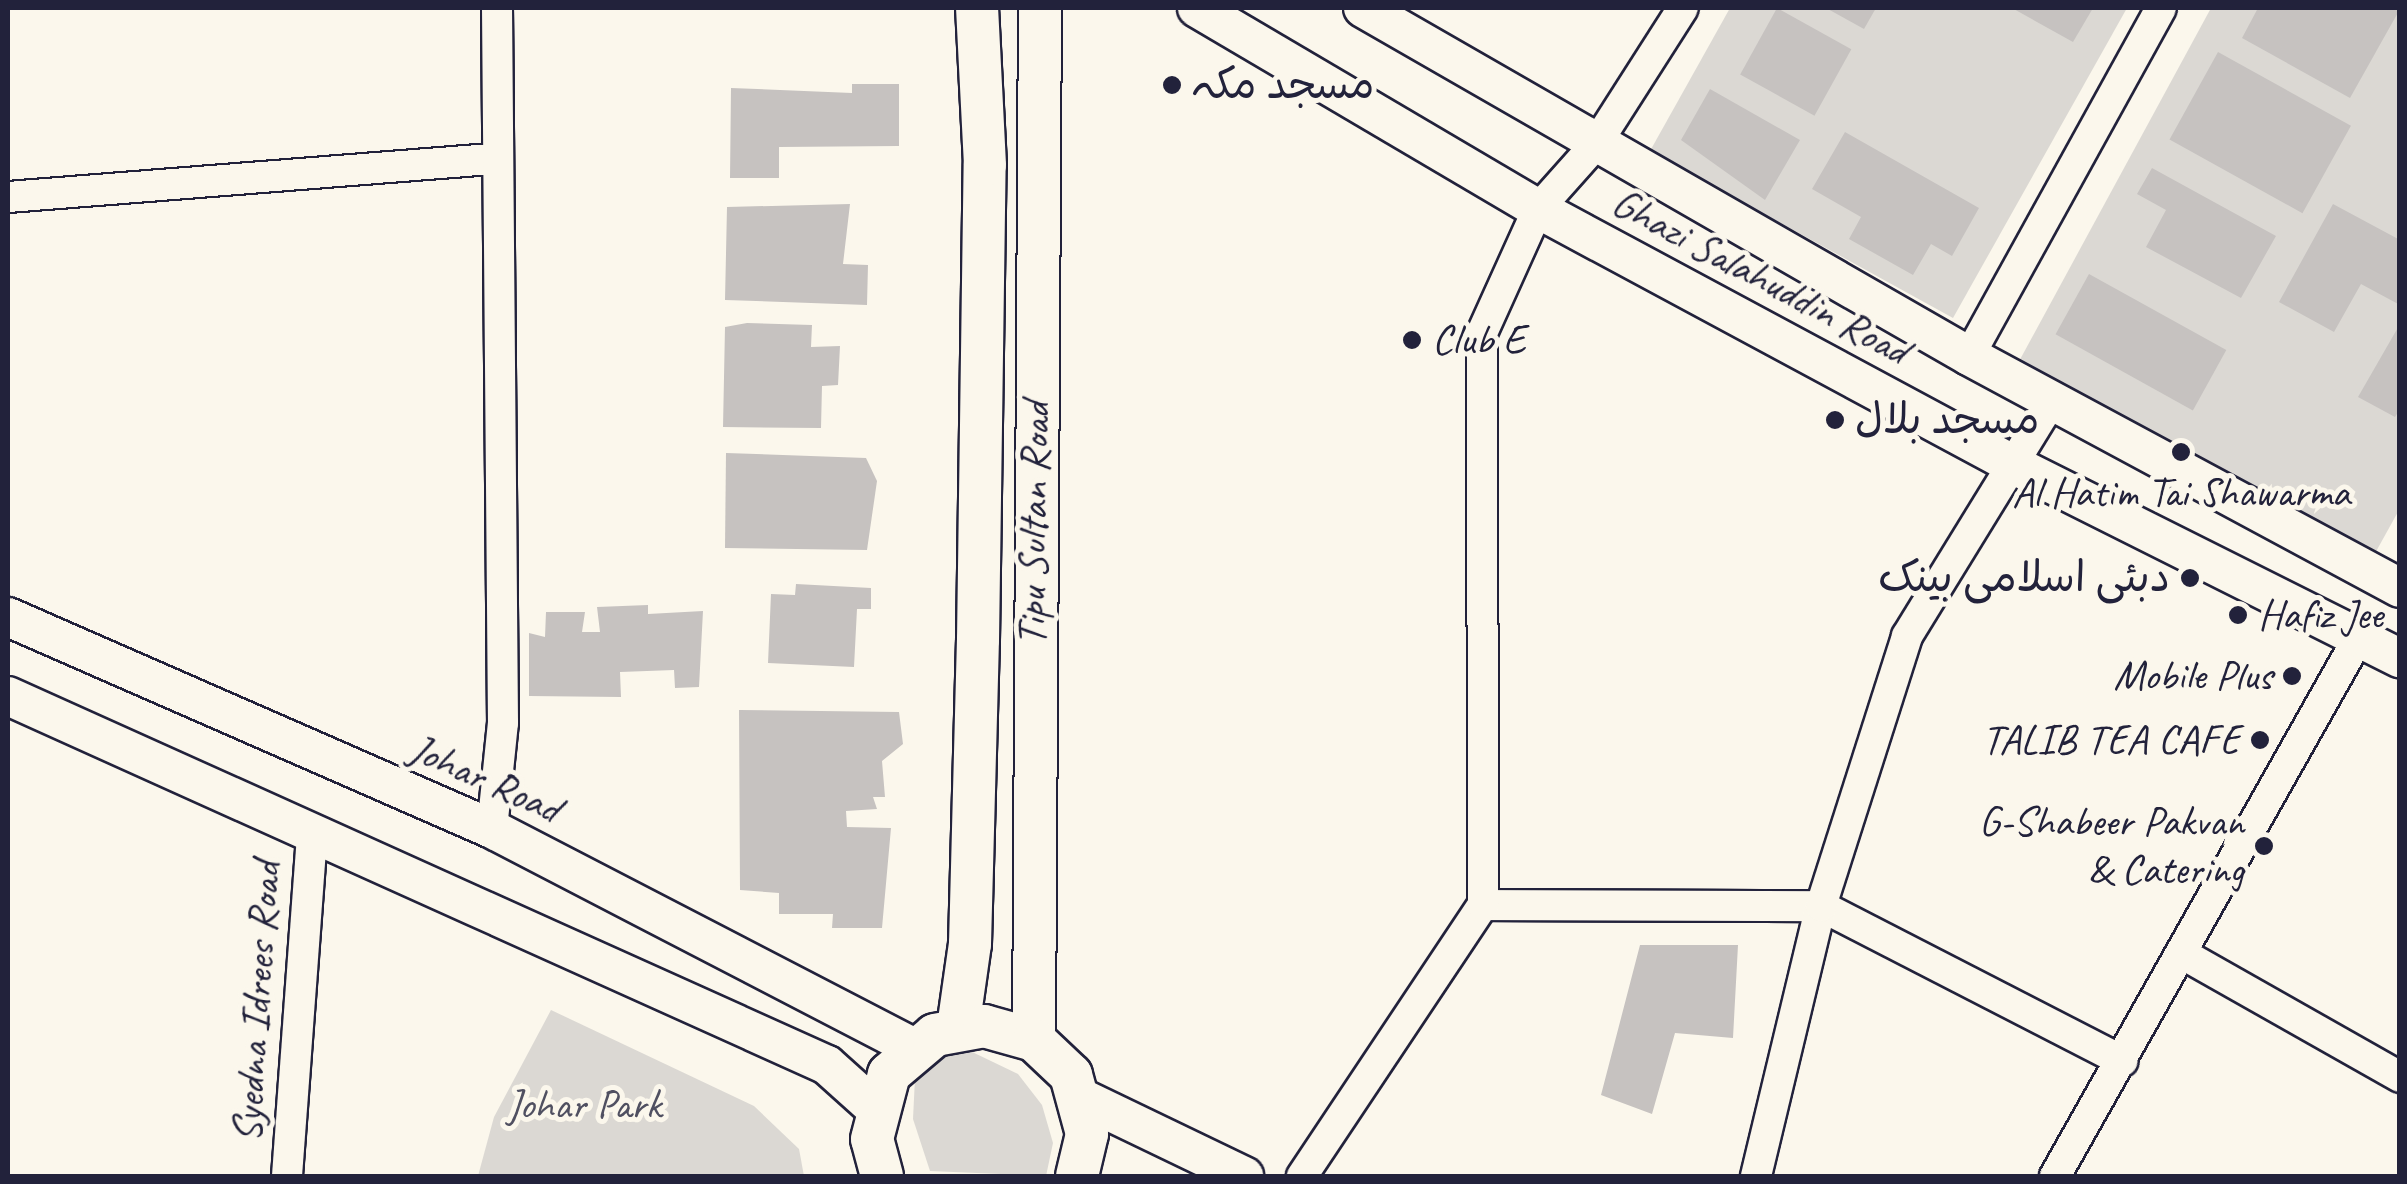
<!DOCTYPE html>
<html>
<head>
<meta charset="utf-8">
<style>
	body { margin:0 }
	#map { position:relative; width:2407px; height:1184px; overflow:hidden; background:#fbf7ec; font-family:Caveat,"Playpen Sans Arabic",sans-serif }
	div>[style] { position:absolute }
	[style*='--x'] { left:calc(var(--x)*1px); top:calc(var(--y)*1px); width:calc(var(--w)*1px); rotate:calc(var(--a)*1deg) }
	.green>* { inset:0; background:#dbd8d3 }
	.building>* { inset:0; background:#c6c2c0; transform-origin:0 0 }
	.roads { filter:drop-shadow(2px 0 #22223b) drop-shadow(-2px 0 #22223b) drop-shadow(0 2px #22223b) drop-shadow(0 -2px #22223b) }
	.minor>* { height:30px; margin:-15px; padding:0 15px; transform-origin:15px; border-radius:15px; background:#fbf7ec }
	.tertiary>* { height:38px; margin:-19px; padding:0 19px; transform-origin:19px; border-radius:19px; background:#fbf7ec }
	.secondary>* { height:42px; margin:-21px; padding:0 21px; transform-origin:21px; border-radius:21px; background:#fbf7ec }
	.dots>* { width:28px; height:28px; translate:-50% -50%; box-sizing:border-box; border:5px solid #fbf7ec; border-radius:50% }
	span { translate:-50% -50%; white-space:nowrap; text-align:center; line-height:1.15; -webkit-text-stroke:10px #fbf7ec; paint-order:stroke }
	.poi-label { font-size:42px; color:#22223b }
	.left { translate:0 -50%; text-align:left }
	.right { translate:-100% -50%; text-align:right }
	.street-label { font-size:42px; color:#22223b }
	.park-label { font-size:42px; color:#505061 }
	.frame { position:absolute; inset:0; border:10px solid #22223b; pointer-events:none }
</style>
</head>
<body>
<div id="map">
	<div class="green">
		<i style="clip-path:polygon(1730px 8px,2127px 8px,1953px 318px,1650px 151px)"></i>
		<i style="clip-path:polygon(2211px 8px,2399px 8px,2399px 510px,2368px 566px,2017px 365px)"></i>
		<i style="clip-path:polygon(551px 1010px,754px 1106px,799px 1149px,804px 1176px,478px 1176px,494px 1117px)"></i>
		<i style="clip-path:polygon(966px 1049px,1018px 1074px,1042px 1105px,1053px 1143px,1046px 1176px,930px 1171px,913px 1119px,915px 1078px,931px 1055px)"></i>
	</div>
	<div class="building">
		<i style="left:1777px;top:8px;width:85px;height:76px;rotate:29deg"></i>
		<i style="clip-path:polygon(1826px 8px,1876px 8px,1864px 29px)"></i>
		<i style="clip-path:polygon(2012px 8px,2093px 8px,2073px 42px)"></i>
		<i style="clip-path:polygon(2258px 8px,2398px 8px,2400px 9px,2350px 98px,2242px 38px)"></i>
		<i style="left:2218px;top:52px;width:152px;height:100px;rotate:29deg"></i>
		<i style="clip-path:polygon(852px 84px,899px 84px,899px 146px,779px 147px,779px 178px,730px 178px,731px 88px,852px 93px)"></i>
		<i style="clip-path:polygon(1710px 89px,1800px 140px,1765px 200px,1681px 140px)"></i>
		<i style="clip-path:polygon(1845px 132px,1979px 208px,1952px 256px,1931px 244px,1913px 275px,1849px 239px,1861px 217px,1812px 189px)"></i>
		<i style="clip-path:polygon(2152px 168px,2276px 236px,2241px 298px,2146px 247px,2166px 210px,2137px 194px)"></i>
		<i style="clip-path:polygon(850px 204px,843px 264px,868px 265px,867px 305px,725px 300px,727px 207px)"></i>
		<i style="clip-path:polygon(2333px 204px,2400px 240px,2400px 305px,2361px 284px,2334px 332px,2279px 302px)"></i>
		<i style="left:2089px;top:274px;width:157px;height:69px;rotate:29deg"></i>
		<i style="clip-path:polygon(747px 323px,812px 325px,811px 347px,840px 346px,838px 385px,822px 386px,821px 428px,723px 427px,725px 327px)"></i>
		<i style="clip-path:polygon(2400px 324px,2400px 409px,2395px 417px,2358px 397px)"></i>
		<i style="clip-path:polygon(726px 453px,866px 458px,877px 481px,867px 550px,725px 548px)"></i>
		<i style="clip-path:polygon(796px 584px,871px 588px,871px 609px,857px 609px,854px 667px,768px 663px,771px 594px,795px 595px)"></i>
		<i style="clip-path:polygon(648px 605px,648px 614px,703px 611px,699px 687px,675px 688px,674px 670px,620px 672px,621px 697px,529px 696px,529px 633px,545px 637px,546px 612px,585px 612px,582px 632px,600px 632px,597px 607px)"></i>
		<i style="clip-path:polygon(739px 710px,899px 712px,903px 744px,882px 761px,885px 797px,873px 797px,877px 809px,846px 811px,847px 827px,891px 828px,882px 928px,832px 928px,833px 914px,779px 914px,779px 893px,740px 890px)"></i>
		<i style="clip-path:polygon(1640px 945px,1738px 945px,1733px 1038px,1675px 1033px,1652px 1114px,1601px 1095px)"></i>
	</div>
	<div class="roads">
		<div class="minor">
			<i style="--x:8;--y:197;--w:489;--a:-4.5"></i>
			<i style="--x:1969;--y:356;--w:397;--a:-61.1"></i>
			<i style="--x:492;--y:829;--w:107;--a:-84.1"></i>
			<i style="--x:503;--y:723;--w:715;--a:-90.48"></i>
			<i style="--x:1483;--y:905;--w:338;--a:0.2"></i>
			<i style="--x:1821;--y:906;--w:339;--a:27.2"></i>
			<i style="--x:2181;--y:953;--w:252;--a:29.5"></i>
			<i style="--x:287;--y:1176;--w:343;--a:-85.8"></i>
			<i style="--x:1302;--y:1176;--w:326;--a:-56.3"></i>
			<i style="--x:1483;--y:905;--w:572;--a:-90.1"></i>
			<i style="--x:1482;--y:333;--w:136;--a:-65.7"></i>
			<i style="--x:1538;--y:209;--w:87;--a:-48.3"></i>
			<i style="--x:1596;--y:144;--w:161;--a:-57.4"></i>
			<i style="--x:1756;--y:1176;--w:278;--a:-76.5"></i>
			<i style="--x:1821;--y:906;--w:283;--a:-72.3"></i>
			<i style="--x:1907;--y:636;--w:275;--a:-58.4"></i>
			<i style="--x:2055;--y:1176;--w:619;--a:-60.58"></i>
		</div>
		<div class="tertiary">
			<i style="--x:1197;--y:8;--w:396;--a:30.5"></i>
			<i style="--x:1538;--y:209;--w:540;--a:28.27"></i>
			<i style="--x:2014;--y:465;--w:432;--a:26.6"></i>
			<i style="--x:1363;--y:8;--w:699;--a:29.87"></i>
			<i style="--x:1969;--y:356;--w:489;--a:28.3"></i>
			<i style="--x:8;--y:617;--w:528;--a:23.65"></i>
			<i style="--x:492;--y:829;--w:475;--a:27.4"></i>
			<i style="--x:8;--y:696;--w:898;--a:24.25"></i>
			<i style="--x:827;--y:1065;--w:64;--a:41.9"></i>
			<i style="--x:1082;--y:1098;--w:180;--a:25.7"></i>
		</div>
		<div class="secondary">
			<i style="--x:958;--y:1028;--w:85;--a:-81.9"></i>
			<i style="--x:970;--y:944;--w:304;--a:-88.5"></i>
			<i style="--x:978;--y:640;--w:475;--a:-89.2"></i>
			<i style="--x:985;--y:165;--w:157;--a:-92.9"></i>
			<i style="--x:1034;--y:1040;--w:1032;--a:-89.67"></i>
			<i style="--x:882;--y:1176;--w:38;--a:-105"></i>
			<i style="--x:872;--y:1139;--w:67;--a:-75.3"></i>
			<i style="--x:889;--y:1074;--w:60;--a:-40.3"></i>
			<i style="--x:935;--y:1035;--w:50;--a:-10.4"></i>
			<i style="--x:984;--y:1026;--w:52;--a:15.6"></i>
			<i style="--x:1034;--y:1040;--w:51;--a:43.4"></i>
			<i style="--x:1071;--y:1075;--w:61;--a:74.8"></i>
			<i style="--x:1087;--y:1134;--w:43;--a:103.4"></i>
		</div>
	</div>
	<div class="dots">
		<i style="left:1172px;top:85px;background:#22223b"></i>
		<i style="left:1412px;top:340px;background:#22223b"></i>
		<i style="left:1835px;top:420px;background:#22223b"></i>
		<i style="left:2181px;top:452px;background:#22223b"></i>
		<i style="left:2190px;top:578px;background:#22223b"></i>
		<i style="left:2238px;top:615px;background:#22223b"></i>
		<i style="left:2292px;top:676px;background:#22223b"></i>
		<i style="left:2260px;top:740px;background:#22223b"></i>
		<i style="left:2264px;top:846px;background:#22223b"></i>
	</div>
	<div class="poi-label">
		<span class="left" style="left:1192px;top:85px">مسجد مکہ</span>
		<span class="left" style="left:1432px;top:340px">Club E</span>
		<span class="left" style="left:1855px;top:420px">مسجد بلال</span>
		<span style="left:2181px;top:493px">Al Hatim Tai Shawarma</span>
		<span class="right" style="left:2170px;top:578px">دبئی اسلامی بینک</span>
		<span class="left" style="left:2258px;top:615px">Hafiz Jee</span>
		<span class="right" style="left:2272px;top:676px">Mobile Plus</span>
		<span class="right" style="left:2240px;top:740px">TALIB TEA CAFE</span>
		<span class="right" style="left:2244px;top:846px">G-Shabeer Pakvan<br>&amp; Catering</span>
	</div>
	<div class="street-label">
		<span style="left:1760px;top:277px;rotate:28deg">Ghazi Salahuddin Road</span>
		<span style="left:1034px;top:524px;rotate:-89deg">Tipu Sultan Road</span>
		<span style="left:485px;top:779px;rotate:24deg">Johar Road</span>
		<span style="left:257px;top:1002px;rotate:-86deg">Syedna Idrees Road</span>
	</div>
	<div class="park-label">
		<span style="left:584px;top:1105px">Johar Park</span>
	</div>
	<div class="frame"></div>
</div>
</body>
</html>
